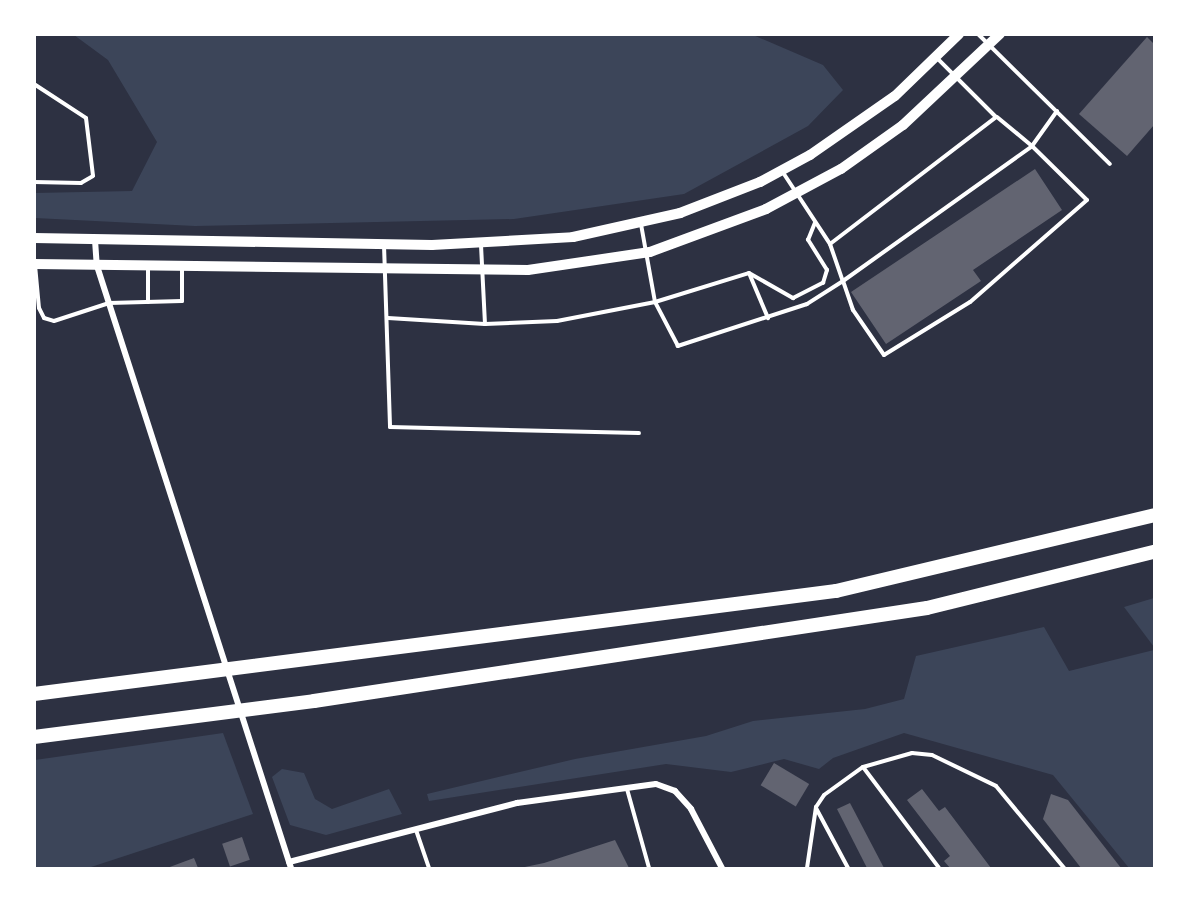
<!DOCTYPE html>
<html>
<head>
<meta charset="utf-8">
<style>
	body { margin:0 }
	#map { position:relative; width:1189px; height:903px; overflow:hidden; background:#2d3142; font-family:"Fira Sans",sans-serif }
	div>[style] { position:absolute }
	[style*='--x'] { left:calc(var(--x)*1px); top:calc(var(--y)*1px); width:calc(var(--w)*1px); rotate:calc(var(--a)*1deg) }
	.green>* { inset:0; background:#3c4559 }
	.building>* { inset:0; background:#626471; transform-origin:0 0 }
	.service>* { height:4px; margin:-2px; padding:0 2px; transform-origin:2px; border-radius:2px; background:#fff }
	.minor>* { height:6px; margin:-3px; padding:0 3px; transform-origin:3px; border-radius:3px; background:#fff }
	.secondary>* { height:10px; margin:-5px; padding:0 5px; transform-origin:5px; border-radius:5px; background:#fff }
	.motorway>* { height:14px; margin:-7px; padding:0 7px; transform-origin:7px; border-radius:7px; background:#fff }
	span { translate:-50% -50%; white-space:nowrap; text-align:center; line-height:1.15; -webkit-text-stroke:4.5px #fff; paint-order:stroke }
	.frame { position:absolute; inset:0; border:36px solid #fff; pointer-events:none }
</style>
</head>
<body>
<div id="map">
	<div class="green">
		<i style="clip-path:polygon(74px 35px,753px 35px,823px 65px,843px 90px,808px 126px,684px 194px,514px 219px,195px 226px,35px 218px,35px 193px,132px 191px,157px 142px,108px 60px)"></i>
		<i style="clip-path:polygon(1154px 598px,1154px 647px,1124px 607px)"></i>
		<i style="clip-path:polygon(1044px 627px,1069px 671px,1154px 650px,1154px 868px,1129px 868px,1053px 775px,904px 733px,833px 758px,819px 769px,784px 759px,731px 772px,666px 764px,429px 801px,427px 794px,575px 759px,706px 736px,753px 721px,865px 709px,904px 699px,916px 656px)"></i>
		<i style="clip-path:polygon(223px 733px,253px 814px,88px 868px,35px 868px,35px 760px)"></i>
		<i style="clip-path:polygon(282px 769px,304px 773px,315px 799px,332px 809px,389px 789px,402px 814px,326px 835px,290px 825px,272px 777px)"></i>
	</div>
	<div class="building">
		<i style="clip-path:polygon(1147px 37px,1154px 44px,1154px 125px,1127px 156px,1079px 114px)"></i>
		<i style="clip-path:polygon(1035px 169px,1062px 210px,973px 270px,981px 281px,886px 344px,851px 292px)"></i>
		<i style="left:774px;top:763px;width:41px;height:26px;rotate:31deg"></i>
		<i style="clip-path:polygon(922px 789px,939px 811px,945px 807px,991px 868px,950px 868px,944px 861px,950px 856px,907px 800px)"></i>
		<i style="clip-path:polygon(1051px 794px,1068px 800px,1121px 868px,1081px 868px,1043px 819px)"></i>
		<i style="clip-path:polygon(850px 803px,884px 868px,867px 868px,837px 809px)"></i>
		<i style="left:242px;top:837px;width:24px;height:21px;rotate:71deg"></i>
		<i style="clip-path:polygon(615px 840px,629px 868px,520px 868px,544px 863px)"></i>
		<i style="clip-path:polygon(194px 858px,198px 868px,167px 868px)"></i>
	</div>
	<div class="service">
		<i style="--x:978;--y:34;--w:185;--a:44.6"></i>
		<i style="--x:34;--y:84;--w:62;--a:33.2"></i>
		<i style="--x:86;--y:118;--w:58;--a:83.1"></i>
		<i style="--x:93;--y:176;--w:14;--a:150"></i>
		<i style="--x:81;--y:183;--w:47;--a:-178.8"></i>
		<i style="--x:997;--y:117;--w:45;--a:39.6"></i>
		<i style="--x:1032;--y:146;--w:43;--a:-54.5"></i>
		<i style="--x:1032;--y:146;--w:77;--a:44.5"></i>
		<i style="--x:1087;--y:200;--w:155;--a:138.9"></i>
		<i style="--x:970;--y:302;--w:101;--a:148.4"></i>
		<i style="--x:884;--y:355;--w:55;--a:-124.6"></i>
		<i style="--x:853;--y:310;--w:31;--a:-109"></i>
		<i style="--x:843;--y:281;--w:232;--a:-35.5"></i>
		<i style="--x:782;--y:171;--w:87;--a:56.7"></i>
		<i style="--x:830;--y:244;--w:39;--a:71"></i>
		<i style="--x:843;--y:281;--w:43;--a:147.4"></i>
		<i style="--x:807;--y:304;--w:136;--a:162"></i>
		<i style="--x:678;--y:346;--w:50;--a:-117.6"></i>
		<i style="--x:655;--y:302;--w:98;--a:-17.1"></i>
		<i style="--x:749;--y:273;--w:51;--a:29.6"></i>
		<i style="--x:793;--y:298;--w:34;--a:-27"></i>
		<i style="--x:823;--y:283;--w:14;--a:-73"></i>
		<i style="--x:827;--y:270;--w:36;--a:-122"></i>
		<i style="--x:808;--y:240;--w:18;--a:-68"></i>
		<i style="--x:830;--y:244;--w:209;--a:-37.4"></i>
		<i style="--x:996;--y:117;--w:83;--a:-135"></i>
		<i style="--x:384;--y:245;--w:182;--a:88.1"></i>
		<i style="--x:390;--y:427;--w:249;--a:1.4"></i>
		<i style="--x:35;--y:265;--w:43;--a:84.7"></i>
		<i style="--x:39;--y:308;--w:11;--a:63"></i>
		<i style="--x:44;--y:318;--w:10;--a:17"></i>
		<i style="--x:54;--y:321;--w:58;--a:-18.1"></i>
		<i style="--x:109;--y:303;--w:73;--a:-1.6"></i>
		<i style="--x:182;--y:301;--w:33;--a:-90"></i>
		<i style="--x:148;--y:267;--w:35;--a:90"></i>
		<i style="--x:749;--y:273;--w:49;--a:67.1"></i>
		<i style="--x:388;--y:318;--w:97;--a:3.5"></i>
		<i style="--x:485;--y:324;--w:79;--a:-92.9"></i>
		<i style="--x:485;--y:324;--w:72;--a:-2.4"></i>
		<i style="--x:557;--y:321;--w:100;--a:-11"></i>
		<i style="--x:655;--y:302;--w:79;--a:-100.2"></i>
		<i style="--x:863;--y:767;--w:126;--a:53"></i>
		<i style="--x:627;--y:789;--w:82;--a:74.4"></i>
		<i style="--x:816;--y:808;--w:68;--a:61.9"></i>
		<i style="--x:416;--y:830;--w:40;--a:71.1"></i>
		<i style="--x:807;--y:868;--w:62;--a:-81.6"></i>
		<i style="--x:816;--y:807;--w:14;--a:-56"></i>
		<i style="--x:824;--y:795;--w:48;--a:-35.7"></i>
		<i style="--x:863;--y:767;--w:51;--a:-15.9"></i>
		<i style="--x:912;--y:753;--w:20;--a:6"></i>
		<i style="--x:932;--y:755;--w:71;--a:25.8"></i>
		<i style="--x:996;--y:786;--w:107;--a:50.3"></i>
	</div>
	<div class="minor">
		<i style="--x:95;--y:240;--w:26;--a:86"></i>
		<i style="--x:97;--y:266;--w:632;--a:72.14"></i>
		<i style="--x:289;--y:862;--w:236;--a:-14.5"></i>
		<i style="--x:517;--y:803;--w:140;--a:-7.8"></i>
		<i style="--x:656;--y:784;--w:20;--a:20"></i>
		<i style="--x:675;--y:791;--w:24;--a:48"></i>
		<i style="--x:691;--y:809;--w:67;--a:62.3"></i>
	</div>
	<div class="secondary">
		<i style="--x:34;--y:238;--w:398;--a:1"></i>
		<i style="--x:432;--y:245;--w:141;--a:-3.2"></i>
		<i style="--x:573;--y:237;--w:110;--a:-12.6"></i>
		<i style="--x:680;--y:213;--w:86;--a:-21.2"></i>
		<i style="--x:760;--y:182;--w:57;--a:-28.4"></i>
		<i style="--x:810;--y:155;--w:103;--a:-34.8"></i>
		<i style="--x:895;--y:96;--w:89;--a:-44.1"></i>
		<i style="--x:34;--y:264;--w:494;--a:0.7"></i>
		<i style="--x:528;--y:270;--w:123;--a:-8.4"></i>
		<i style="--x:650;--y:252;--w:124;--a:-20.3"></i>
		<i style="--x:766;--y:209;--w:85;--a:-28.1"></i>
		<i style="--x:841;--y:169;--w:76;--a:-35.4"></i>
		<i style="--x:903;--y:125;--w:133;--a:-43.2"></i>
	</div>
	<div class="motorway">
		<i style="--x:34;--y:694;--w:809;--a:-7.32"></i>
		<i style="--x:836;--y:591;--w:327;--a:-13.4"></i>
		<i style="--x:34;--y:737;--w:282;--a:-7.3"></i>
		<i style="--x:314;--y:701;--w:620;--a:-8.63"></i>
		<i style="--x:927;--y:608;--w:234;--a:-13.9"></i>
	</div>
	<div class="frame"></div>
</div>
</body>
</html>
